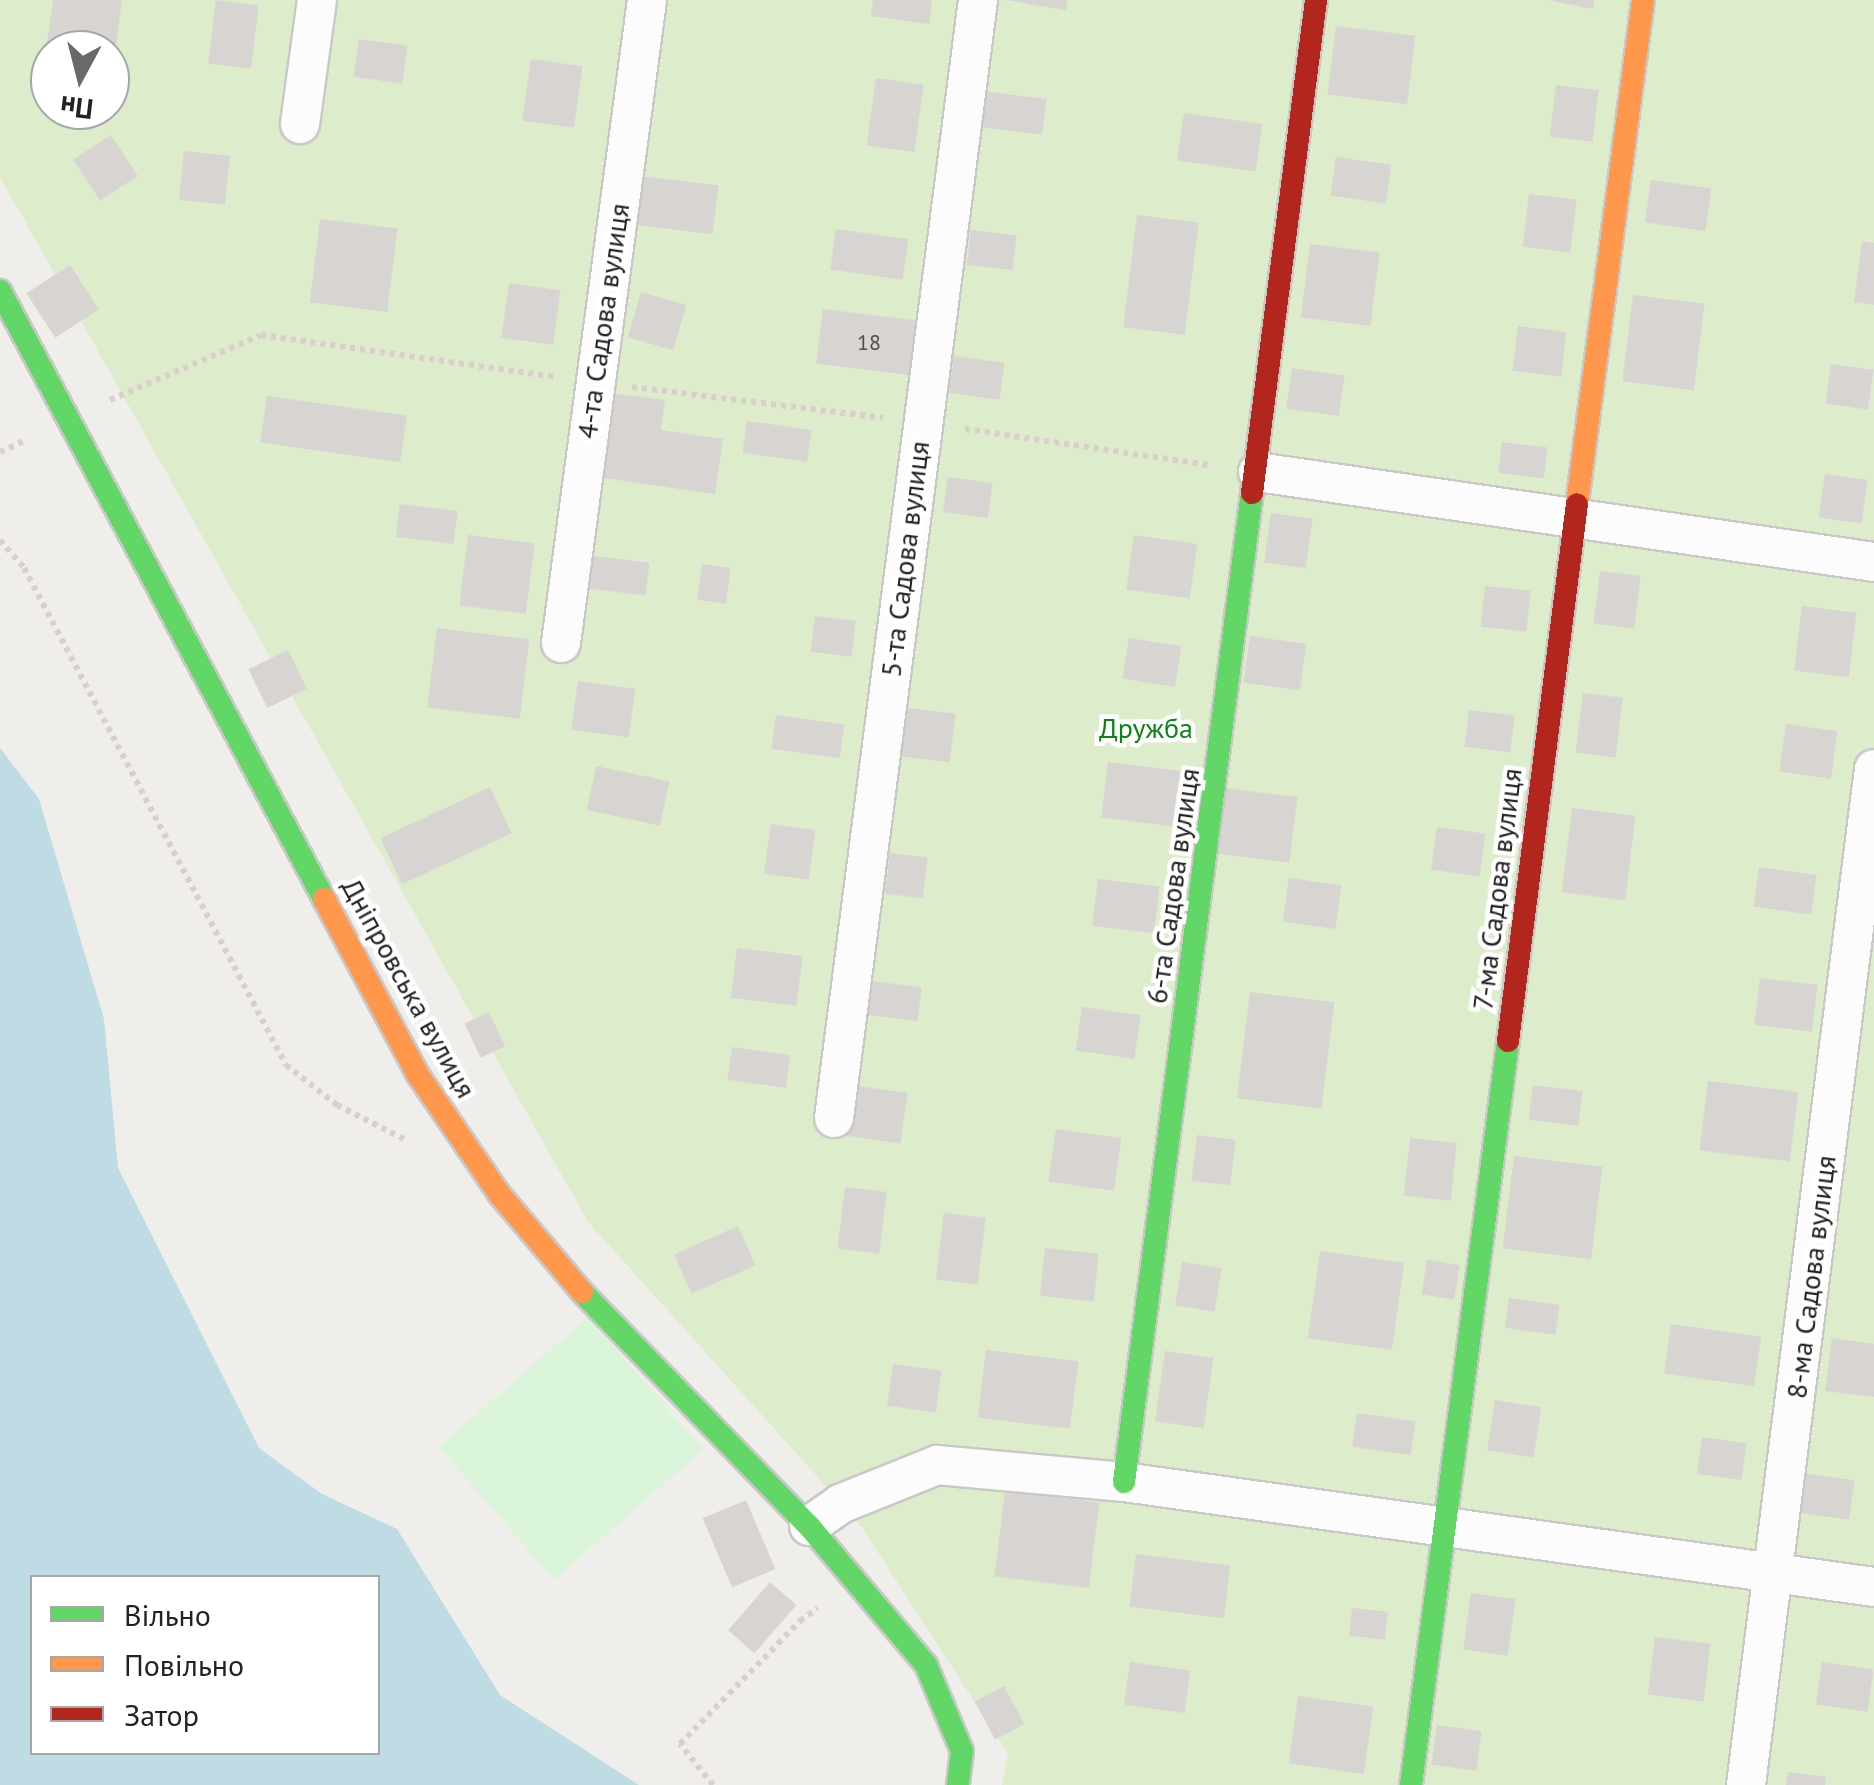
<!DOCTYPE html>
<html>
<head>
<meta charset="utf-8">
<style>
	body { margin:0 }
	#map { position:relative; width:1874px; height:1785px; overflow:hidden; background:#f0eeeb; font-family:"PT Sans",sans-serif }
	div>[style] { position:absolute }
	[style*='--x'] { left:calc(var(--x)*1px); top:calc(var(--y)*1px); width:calc(var(--w)*1px); rotate:calc(var(--a)*1deg) }
	.grass>* { inset:0; background:#ddeccb }
	.park>* { inset:0; background:#daf5da; transform-origin:0 0 }
	.water>* { inset:0; background:#bfdbe3 }
	.building>* { inset:0; background:#d7d4d2; transform-origin:0 0 }
	.path>* { height:6px; margin-top:-3px; transform-origin:0; background:repeating-linear-gradient(90deg,#dccecd 0 5px,transparent 0 10px) }
	.roads { filter:drop-shadow(2px 0 #c9c8c7) drop-shadow(-2px 0 #c9c8c7) drop-shadow(0 2px #c9c8c7) drop-shadow(0 -2px #c9c8c7) }
	.street>* { height:38px; margin:-19px; padding:0 19px; transform-origin:19px; border-radius:19px; background:#fdfcfc }
	.fast>* { height:22px; margin:-11px; padding:0 11px; transform-origin:11px; border-radius:11px; background:#63d668 }
	.slow>* { height:22px; margin:-11px; padding:0 11px; transform-origin:11px; border-radius:11px; background:#ff974d }
	.jam>* { height:22px; margin:-11px; padding:0 11px; transform-origin:11px; border-radius:11px; background:#b3261e }
	span { translate:-50% -50%; white-space:nowrap; text-align:center; line-height:1.15; -webkit-text-stroke:9px #fff; paint-order:stroke }
	.number-label { font-size:22px; color:#4f4e4e }
	.number-label span { -webkit-text-stroke-width:0 }
	.street-label { font-size:28px; color:#222 }
	.park-label { font-size:28px; color:#0c8416 }
	.legend { position:absolute; left:30px; top:1575px; width:350px; height:180px; box-sizing:border-box; background:#fff; border:2px solid #a7a7a7; margin:0; padding:12px 18px; list-style:none; font-size:30px; color:#222 }
	.legend li { display:flex; align-items:center; gap:20px; height:50px }
	.legend b { width:50px; border:2px solid #a7a7a7 }
	.north { position:absolute; left:30px; top:30px; width:100px; height:100px; box-sizing:border-box; background:#fff; border:2px solid #a7a7a7; border-radius:50%; rotate:187deg; font-size:28px; font-weight:700; line-height:40px; text-align:center; color:#222 }
	.north::after { content:''; display:block; margin:auto; width:35px; height:45px; background:#6a6968; clip-path:polygon(50% 0,100% 100%,50% 72%,0 100%) }
</style>
</head>
<body>
<div id="map">
	<div class="grass">
		<i style="clip-path:polygon(evenodd,0 0,1874px 0,1874px 1785px,1002px 1785px,1008px 1754px,859px 1523px,588px 1222px,0 177px,0 0,50px 50px,110px 50px,110px 110px,50px 110px,50px 50px)"></i>
	</div>
	<div class="park">
		<i style="left:588px;top:1317px;width:176px;height:198px;rotate:49deg"></i>
	</div>
	<div class="water">
		<i style="clip-path:polygon(evenodd,0 748px,39px 799px,104px 1019px,118px 1168px,259px 1448px,322px 1494px,397px 1529px,500px 1695px,639px 1785px,0 1785px,0 748px,32px 1578px,378px 1578px,378px 1752px,32px 1752px,32px 1578px)"></i>
	</div>
	<div class="building">
		<i style="clip-path:polygon(53px 0,122px 0,112px 72px,110px 50px,50px 50px,50px 100px,39px 98px)"></i>
		<i style="left:216px;top:0;width:43px;height:64px;rotate:7deg"></i>
		<i style="clip-path:polygon(873px 0,932px 0,929px 24px,871px 16px)"></i>
		<i style="clip-path:polygon(1006px 0,1067px 0,1066px 10px)"></i>
		<i style="clip-path:polygon(1548px 0,1594px 0,1593px 9px)"></i>
		<i style="left:1336px;top:26px;width:80px;height:69px;rotate:7deg"></i>
		<i style="left:359px;top:39px;width:49px;height:38px;rotate:8deg"></i>
		<i style="left:531px;top:59px;width:52px;height:62px;rotate:8deg"></i>
		<i style="left:876px;top:78px;width:48px;height:68px;rotate:8deg"></i>
		<i style="left:1556px;top:85px;width:43px;height:52px;rotate:7deg"></i>
		<i style="left:982px;top:91px;width:65px;height:36px;rotate:7deg"></i>
		<i style="left:1184px;top:113px;width:79px;height:48px;rotate:8deg"></i>
		<i style="left:111px;top:135px;width:49px;height:45px;rotate:57deg"></i>
		<i style="left:184px;top:151px;width:46px;height:49px;rotate:6deg"></i>
		<i style="left:1336px;top:157px;width:56px;height:39px;rotate:8deg"></i>
		<i style="left:641px;top:176px;width:78px;height:49px;rotate:7deg"></i>
		<i style="left:1651px;top:180px;width:61px;height:43px;rotate:8deg"></i>
		<i style="left:1529px;top:194px;width:48px;height:53px;rotate:7deg"></i>
		<i style="left:1137px;top:215px;width:62px;height:113px;rotate:7deg"></i>
		<i style="left:320px;top:219px;width:78px;height:84px;rotate:7deg"></i>
		<i style="left:836px;top:229px;width:73px;height:41px;rotate:8deg"></i>
		<i style="left:971px;top:230px;width:46px;height:35px;rotate:7deg"></i>
		<i style="clip-path:polygon(1862px 241px,1874px 243px,1874px 305px,1854px 302px)"></i>
		<i style="left:1310px;top:244px;width:70px;height:74px;rotate:7deg"></i>
		<i style="left:70px;top:265px;width:53px;height:52px;rotate:57deg"></i>
		<i style="left:509px;top:283px;width:52px;height:55px;rotate:8deg"></i>
		<i style="left:641px;top:292px;width:47px;height:47px;rotate:16deg"></i>
		<i style="left:1633px;top:295px;width:72px;height:87px;rotate:7deg"></i>
		<i style="left:823px;top:309px;width:100px;height:55px;rotate:7deg"></i>
		<i style="left:1518px;top:326px;width:49px;height:45px;rotate:7deg"></i>
		<i style="left:954px;top:356px;width:51px;height:37px;rotate:8deg"></i>
		<i style="left:1831px;top:364px;width:43px;height:40px;rotate:8deg"></i>
		<i style="left:1292px;top:368px;width:53px;height:41px;rotate:8deg"></i>
		<i style="clip-path:polygon(609px 393px,665px 400px,661px 430px,723px 439px,715px 494px,597px 477px)"></i>
		<i style="left:267px;top:396px;width:141px;height:47px;rotate:8deg"></i>
		<i style="left:747px;top:421px;width:65px;height:32px;rotate:8deg"></i>
		<i style="left:1502px;top:442px;width:46px;height:31px;rotate:7deg"></i>
		<i style="left:1825px;top:474px;width:43px;height:44px;rotate:8deg"></i>
		<i style="left:948px;top:477px;width:45px;height:35px;rotate:8deg"></i>
		<i style="left:400px;top:504px;width:58px;height:33px;rotate:7deg"></i>
		<i style="left:1271px;top:513px;width:42px;height:50px;rotate:8deg"></i>
		<i style="left:468px;top:535px;width:67px;height:71px;rotate:7deg"></i>
		<i style="left:1134px;top:535px;width:64px;height:55px;rotate:8deg"></i>
		<i style="left:586px;top:555px;width:64px;height:33px;rotate:7deg"></i>
		<i style="left:702px;top:564px;width:29px;height:36px;rotate:8deg"></i>
		<i style="left:1600px;top:571px;width:41px;height:53px;rotate:7deg"></i>
		<i style="left:1485px;top:586px;width:46px;height:41px;rotate:6deg"></i>
		<i style="left:1802px;top:606px;width:55px;height:65px;rotate:7deg"></i>
		<i style="left:815px;top:616px;width:41px;height:36px;rotate:7deg"></i>
		<i style="left:437px;top:628px;width:93px;height:80px;rotate:7deg"></i>
		<i style="left:1250px;top:636px;width:57px;height:47px;rotate:8deg"></i>
		<i style="left:1129px;top:638px;width:53px;height:41px;rotate:9deg"></i>
		<i style="left:288px;top:650px;width:43px;height:44px;rotate:64deg"></i>
		<i style="left:578px;top:681px;width:58px;height:49px;rotate:8deg"></i>
		<i style="left:1583px;top:693px;width:40px;height:60px;rotate:7deg"></i>
		<i style="left:901px;top:707px;width:55px;height:49px;rotate:7deg"></i>
		<i style="left:1469px;top:710px;width:46px;height:37px;rotate:7deg"></i>
		<i style="left:776px;top:715px;width:69px;height:34px;rotate:8deg"></i>
		<i style="left:1786px;top:724px;width:52px;height:48px;rotate:8deg"></i>
		<i style="left:1108px;top:762px;width:75px;height:56px;rotate:7deg"></i>
		<i style="left:596px;top:766px;width:75px;height:45px;rotate:12deg"></i>
		<i style="left:490px;top:787px;width:51px;height:121px;rotate:65deg"></i>
		<i style="left:1224px;top:788px;width:74px;height:66px;rotate:7deg"></i>
		<i style="left:1572px;top:808px;width:64px;height:85px;rotate:7deg"></i>
		<i style="left:771px;top:824px;width:45px;height:50px;rotate:8deg"></i>
		<i style="left:1437px;top:827px;width:49px;height:43px;rotate:8deg"></i>
		<i style="left:890px;top:853px;width:38px;height:41px;rotate:7deg"></i>
		<i style="left:1759px;top:867px;width:58px;height:40px;rotate:8deg"></i>
		<i style="left:1289px;top:878px;width:53px;height:44px;rotate:8deg"></i>
		<i style="left:1098px;top:879px;width:62px;height:47px;rotate:7deg"></i>
		<i style="left:737px;top:948px;width:66px;height:50px;rotate:7deg"></i>
		<i style="left:1760px;top:978px;width:58px;height:47px;rotate:7deg"></i>
		<i style="left:871px;top:981px;width:51px;height:34px;rotate:7deg"></i>
		<i style="left:1250px;top:992px;width:85px;height:107px;rotate:7deg"></i>
		<i style="left:1082px;top:1007px;width:59px;height:44px;rotate:8deg"></i>
		<i style="left:489px;top:1012px;width:38px;height:27px;rotate:65deg"></i>
		<i style="left:732px;top:1047px;width:59px;height:33px;rotate:8deg"></i>
		<i style="left:1708px;top:1081px;width:91px;height:70px;rotate:7deg"></i>
		<i style="left:851px;top:1085px;width:57px;height:51px;rotate:8deg"></i>
		<i style="left:1533px;top:1085px;width:50px;height:35px;rotate:7deg"></i>
		<i style="left:1056px;top:1129px;width:66px;height:53px;rotate:8deg"></i>
		<i style="left:1197px;top:1135px;width:39px;height:46px;rotate:7deg"></i>
		<i style="left:1410px;top:1138px;width:47px;height:58px;rotate:6deg"></i>
		<i style="left:1514px;top:1156px;width:89px;height:93px;rotate:7deg"></i>
		<i style="left:845px;top:1187px;width:42px;height:62px;rotate:7deg"></i>
		<i style="left:944px;top:1213px;width:42px;height:67px;rotate:7deg"></i>
		<i style="left:738px;top:1226px;width:43px;height:70px;rotate:66deg"></i>
		<i style="left:1045px;top:1248px;width:54px;height:48px;rotate:6deg"></i>
		<i style="left:1320px;top:1251px;width:85px;height:88px;rotate:8deg"></i>
		<i style="left:1427px;top:1260px;width:33px;height:35px;rotate:9deg"></i>
		<i style="left:1182px;top:1262px;width:40px;height:44px;rotate:9deg"></i>
		<i style="left:1509px;top:1298px;width:51px;height:30px;rotate:8deg"></i>
		<i style="left:1671px;top:1324px;width:91px;height:50px;rotate:8deg"></i>
		<i style="clip-path:polygon(1832px 1338px,1874px 1344px,1874px 1397px,1825px 1391px)"></i>
		<i style="left:986px;top:1350px;width:93px;height:68px;rotate:7deg"></i>
		<i style="left:1165px;top:1351px;width:49px;height:71px;rotate:8deg"></i>
		<i style="left:893px;top:1364px;width:49px;height:42px;rotate:8deg"></i>
		<i style="left:1495px;top:1400px;width:47px;height:51px;rotate:9deg"></i>
		<i style="left:1357px;top:1413px;width:59px;height:34px;rotate:8deg"></i>
		<i style="left:1702px;top:1437px;width:45px;height:37px;rotate:8deg"></i>
		<i style="left:1803px;top:1473px;width:52px;height:40px;rotate:8deg"></i>
		<i style="left:1005px;top:1491px;width:95px;height:86px;rotate:7deg"></i>
		<i style="left:746px;top:1500px;width:75px;height:47px;rotate:67deg"></i>
		<i style="left:1136px;top:1554px;width:95px;height:53px;rotate:7deg"></i>
		<i style="left:770px;top:1582px;width:35px;height:64px;rotate:41deg"></i>
		<i style="left:1471px;top:1593px;width:45px;height:57px;rotate:8deg"></i>
		<i style="left:1352px;top:1608px;width:36px;height:28px;rotate:6deg"></i>
		<i style="left:1655px;top:1637px;width:56px;height:58px;rotate:7deg"></i>
		<i style="left:1130px;top:1662px;width:61px;height:43px;rotate:8deg"></i>
		<i style="left:1822px;top:1662px;width:52px;height:43px;rotate:8deg"></i>
		<i style="left:1004px;top:1686px;width:43px;height:33px;rotate:62deg"></i>
		<i style="left:1298px;top:1696px;width:76px;height:68px;rotate:8deg"></i>
		<i style="left:1437px;top:1725px;width:45px;height:40px;rotate:8deg"></i>
		<i style="clip-path:polygon(1788px 1772px,1826px 1777px,1825px 1785px,1786px 1785px)"></i>
	</div>
	<div class="path">
		<i style="--x:632;--y:387;--w:253;--a:7"></i>
		<i style="--x:110;--y:400;--w:164;--a:-23.3"></i>
		<i style="--x:261;--y:335;--w:298;--a:8.1"></i>
		<i style="--x:965;--y:429;--w:248;--a:8.4"></i>
		<i style="--x:0;--y:452;--w:29;--a:-25"></i>
		<i style="--x:0;--y:540;--w:37;--a:49"></i>
		<i style="--x:24;--y:568;--w:562;--a:62.2"></i>
		<i style="--x:286;--y:1065;--w:65;--a:38.1"></i>
		<i style="--x:337;--y:1105;--w:75;--a:26.9"></i>
		<i style="--x:713;--y:1785;--w:53;--a:-128.8"></i>
		<i style="--x:680;--y:1744;--w:172;--a:-45.7"></i>
		<i style="--x:800;--y:1621;--w:22;--a:-36"></i>
	</div>
	<div class="roads">
		<div class="street">
			<i style="--x:300;--y:124;--w:125;--a:-82.2"></i>
			<i style="--x:1258;--y:472;--w:623;--a:8.31"></i>
			<i style="--x:561;--y:643;--w:649;--a:-82.38"></i>
			<i style="--x:834;--y:1118;--w:1127;--a:-82.66"></i>
			<i style="--x:809;--y:1526;--w:38;--a:-35"></i>
			<i style="--x:840;--y:1504;--w:105;--a:-21.9"></i>
			<i style="--x:937;--y:1465;--w:188;--a:5.2"></i>
			<i style="--x:1124;--y:1482;--w:757;--a:7.97"></i>
			<i style="--x:1746;--y:1785;--w:1024;--a:-82.82"></i>
		</div>
		<div class="fast">
			<i style="--x:0;--y:291;--w:689;--a:61.95"></i>
			<i style="--x:582;--y:1292;--w:326;--a:45.9"></i>
			<i style="--x:809;--y:1526;--w:182;--a:49.9"></i>
			<i style="--x:926;--y:1665;--w:93;--a:67.3"></i>
			<i style="--x:962;--y:1751;--w:34;--a:97"></i>
			<i style="--x:1124;--y:1482;--w:997;--a:-82.63"></i>
			<i style="--x:1411;--y:1785;--w:750;--a:-82.57"></i>
		</div>
		<div class="slow">
			<i style="--x:1577;--y:504;--w:508;--a:-82.54"></i>
			<i style="--x:324;--y:899;--w:200;--a:61.9"></i>
			<i style="--x:418;--y:1075;--w:145;--a:55.7"></i>
			<i style="--x:500;--y:1195;--w:127;--a:49.8"></i>
		</div>
		<div class="jam">
			<i style="--x:1252;--y:493;--w:497;--a:-82.6"></i>
			<i style="--x:1508;--y:1041;--w:541;--a:-82.68"></i>
		</div>
	</div>
	<div class="number-label">
		<span style="left:869px;top:343px">18</span>
	</div>
	<div class="street-label">
		<span style="left:603px;top:321px;rotate:-82deg">4-та Садова вулиця</span>
		<span style="left:905px;top:559px;rotate:-83deg">5-та Садова вулиця</span>
		<span style="left:1173px;top:886px;rotate:-82deg">6-та Садова вулиця</span>
		<span style="left:1497px;top:889px;rotate:-83deg">7-ма Садова вулиця</span>
		<span style="left:409px;top:988px;rotate:61deg">Дніпровська вулиця</span>
		<span style="left:1811px;top:1277px;rotate:-83deg">8-ма Садова вулиця</span>
	</div>
	<div class="park-label">
		<span style="left:1146px;top:728px">Дружба</span>
	</div>
	<ul class="legend">
	<li><b style="height:12px;background:#63d668"></b>Вільно</li>
	<li><b style="height:12px;background:#ff974d"></b>Повільно</li>
	<li><b style="height:12px;background:#b3261e"></b>Затор</li>
	</ul>
	<div class="north">Пн</div>
</div>
</body>
</html>
